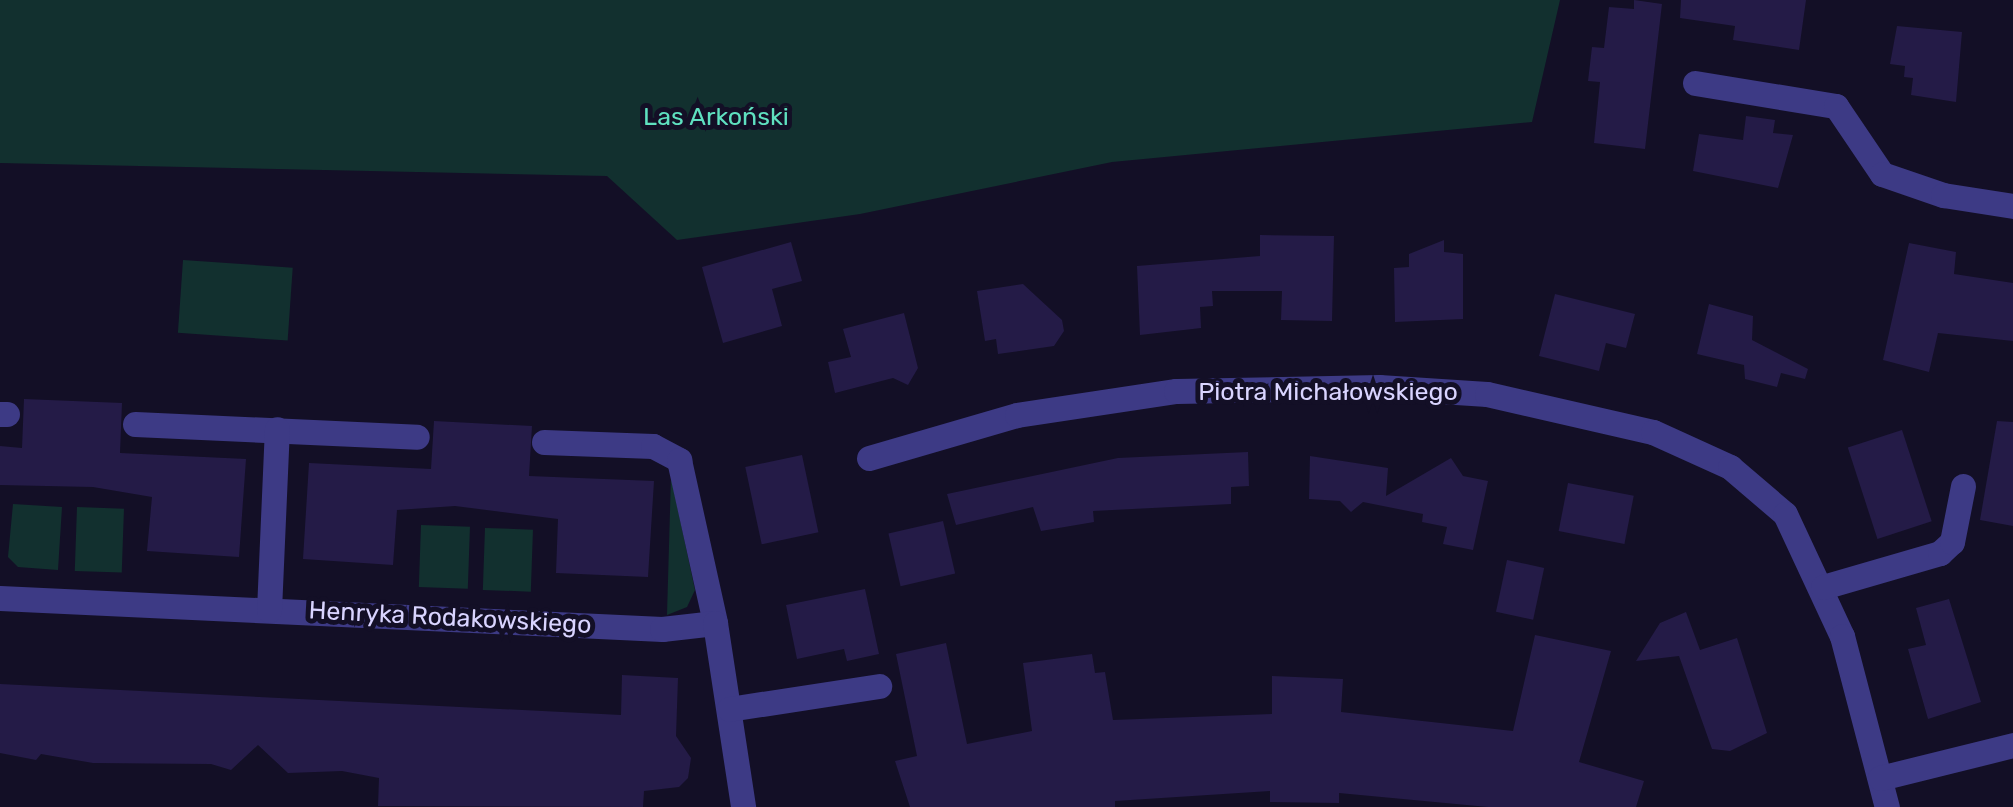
<!DOCTYPE html>
<html>
<head>
<meta charset="utf-8">
<style>
	body { margin:0 }
	#map { position:relative; width:2013px; height:807px; overflow:hidden; background:#130f26; font-family:Rubik,sans-serif }
	div>[style] { position:absolute }
	[style*='--x'] { left:calc(var(--x)*1px); top:calc(var(--y)*1px); width:calc(var(--w)*1px); rotate:calc(var(--a)*1deg) }
	.green>* { inset:0; background:#12302f; transform-origin:0 0 }
	.building>* { inset:0; background:#241b47; transform-origin:0 0 }
	.minor>* { height:25px; margin:-12.5px; padding:0 12.5px; transform-origin:12.5px; border-radius:12.5px; background:#3d3a85 }
	span { translate:-50% -50%; white-space:nowrap; text-align:center; line-height:1.15; -webkit-text-stroke:10px #130f26; paint-order:stroke }
	.park-label { font-size:25px; color:#5fe0c0 }
	.street-label { font-size:25px; color:#d9d4ff }
</style>
</head>
<body>
<div id="map">
	<div class="green">
		<i style="clip-path:polygon(0 0,1560px 0,1532px 122px,1112px 162px,860px 214px,677px 240px,607px 176px,0 163px)"></i>
		<i style="left:183px;top:260px;width:110px;height:73px;rotate:4deg"></i>
		<i style="clip-path:polygon(671px 477px,695px 590px,687px 607px,667px 615px)"></i>
		<i style="clip-path:polygon(13px 504px,62px 507px,58px 570px,18px 567px,8px 557px)"></i>
		<i style="left:77px;top:507px;width:47px;height:64px;rotate:2deg"></i>
		<i style="left:421px;top:525px;width:49px;height:62px;rotate:2deg"></i>
		<i style="left:485px;top:528px;width:48px;height:62px;rotate:2deg"></i>
	</div>
	<div class="building">
		<i style="clip-path:polygon(1634px 0,1662px 4px,1645px 149px,1594px 143px,1600px 82px,1588px 81px,1592px 47px,1604px 48px,1609px 7px,1634px 9px)"></i>
		<i style="clip-path:polygon(1681px 0,1806px 0,1799px 50px,1733px 40px,1735px 26px,1680px 18px)"></i>
		<i style="clip-path:polygon(1897px 26px,1962px 32px,1956px 102px,1911px 95px,1913px 78px,1904px 77px,1905px 66px,1890px 64px)"></i>
		<i style="clip-path:polygon(1746px 116px,1775px 120px,1773px 133px,1793px 135px,1778px 188px,1693px 171px,1699px 134px,1743px 140px)"></i>
		<i style="clip-path:polygon(1260px 235px,1334px 236px,1332px 321px,1281px 320px,1282px 291px,1212px 291px,1213px 306px,1200px 307px,1201px 328px,1140px 335px,1137px 266px,1260px 256px)"></i>
		<i style="clip-path:polygon(1444px 240px,1444px 252px,1463px 254px,1463px 319px,1395px 322px,1394px 268px,1409px 267px,1409px 254px)"></i>
		<i style="clip-path:polygon(791px 242px,802px 281px,772px 289px,782px 326px,723px 343px,702px 267px)"></i>
		<i style="clip-path:polygon(1909px 243px,1956px 252px,1954px 274px,2013px 283px,2013px 341px,1938px 333px,1929px 372px,1883px 360px)"></i>
		<i style="clip-path:polygon(1023px 284px,1062px 320px,1064px 331px,1054px 346px,998px 354px,996px 339px,985px 341px,977px 291px)"></i>
		<i style="clip-path:polygon(1555px 294px,1635px 314px,1626px 348px,1606px 343px,1599px 371px,1539px 356px)"></i>
		<i style="clip-path:polygon(1709px 304px,1753px 316px,1752px 340px,1808px 369px,1805px 379px,1781px 373px,1777px 387px,1745px 379px,1744px 365px,1697px 354px)"></i>
		<i style="clip-path:polygon(904px 313px,918px 368px,908px 385px,893px 378px,835px 393px,828px 362px,851px 357px,843px 329px)"></i>
		<i style="clip-path:polygon(24px 399px,122px 403px,120px 453px,246px 459px,239px 557px,147px 551px,152px 497px,93px 487px,0 485px,0 446px,22px 448px)"></i>
		<i style="clip-path:polygon(434px 421px,532px 426px,529px 476px,654px 481px,648px 577px,556px 573px,558px 519px,455px 506px,397px 510px,393px 565px,303px 559px,309px 463px,431px 469px)"></i>
		<i style="clip-path:polygon(1997px 421px,2013px 422px,2013px 526px,1980px 520px)"></i>
		<i style="left:1902px;top:430px;width:96px;height:57px;rotate:72deg"></i>
		<i style="clip-path:polygon(1248px 452px,1249px 486px,1231px 487px,1231px 504px,1093px 511px,1094px 522px,1041px 531px,1033px 507px,956px 525px,947px 494px,1118px 458px)"></i>
		<i style="left:802px;top:455px;width:79px;height:58px;rotate:78deg"></i>
		<i style="clip-path:polygon(1310px 456px,1388px 468px,1386px 496px,1451px 458px,1463px 476px,1488px 481px,1473px 550px,1443px 544px,1447px 527px,1422px 522px,1423px 514px,1363px 502px,1351px 512px,1340px 501px,1309px 499px)"></i>
		<i style="left:1568px;top:483px;width:67px;height:49px;rotate:11deg"></i>
		<i style="left:943px;top:521px;width:54px;height:56px;rotate:77deg"></i>
		<i style="left:1507px;top:560px;width:38px;height:53px;rotate:12deg"></i>
		<i style="clip-path:polygon(865px 589px,879px 654px,847px 661px,844px 649px,797px 659px,786px 605px)"></i>
		<i style="clip-path:polygon(1949px 599px,1981px 702px,1928px 719px,1908px 649px,1926px 645px,1916px 608px)"></i>
		<i style="clip-path:polygon(1686px 612px,1700px 650px,1737px 638px,1767px 733px,1730px 751px,1712px 749px,1679px 656px,1636px 661px,1660px 623px)"></i>
		<i style="clip-path:polygon(1535px 635px,1611px 651px,1579px 762px,1644px 781px,1636px 807px,1488px 807px,1339px 793px,1339px 803px,1270px 802px,1270px 791px,1115px 801px,1115px 807px,910px 807px,895px 761px,917px 756px,896px 654px,946px 643px,967px 744px,1032px 731px,1023px 663px,1092px 654px,1095px 673px,1105px 672px,1113px 720px,1272px 714px,1272px 676px,1343px 679px,1341px 712px,1513px 731px)"></i>
		<i style="clip-path:polygon(622px 675px,678px 678px,676px 736px,691px 758px,688px 778px,679px 787px,644px 791px,643px 807px,378px 806px,379px 778px,342px 771px,288px 773px,258px 745px,231px 770px,211px 764px,93px 763px,41px 754px,36px 760px,0 753px,0 684px,621px 715px)"></i>
	</div>
	<div class="minor">
		<i style="--x:1695;--y:83;--w:143;--a:9.3"></i>
		<i style="--x:1836;--y:106;--w:82;--a:55.9"></i>
		<i style="--x:1882;--y:174;--w:65;--a:19"></i>
		<i style="--x:1943;--y:195;--w:71;--a:8.9"></i>
		<i style="--x:0;--y:414;--w:7;--a:0"></i>
		<i style="--x:135;--y:424;--w:282;--a:2.6"></i>
		<i style="--x:544;--y:442;--w:109;--a:2.1"></i>
		<i style="--x:653;--y:446;--w:30;--a:28"></i>
		<i style="--x:679;--y:460;--w:167;--a:77.5"></i>
		<i style="--x:869;--y:458;--w:154;--a:-16.2"></i>
		<i style="--x:1017;--y:415;--w:161;--a:-8.6"></i>
		<i style="--x:1176;--y:391;--w:203;--a:-1.1"></i>
		<i style="--x:1379;--y:387;--w:108;--a:3.7"></i>
		<i style="--x:1487;--y:394;--w:170;--a:12.9"></i>
		<i style="--x:1653;--y:432;--w:85;--a:24.4"></i>
		<i style="--x:1730;--y:467;--w:72;--a:40.5"></i>
		<i style="--x:1785;--y:514;--w:135;--a:65"></i>
		<i style="--x:1842;--y:636;--w:177;--a:75.3"></i>
		<i style="--x:1823;--y:587;--w:122;--a:-16.2"></i>
		<i style="--x:1940;--y:553;--w:16;--a:-43"></i>
		<i style="--x:1952;--y:542;--w:57;--a:-78.9"></i>
		<i style="--x:0;--y:598;--w:663;--a:2.68"></i>
		<i style="--x:662;--y:629;--w:53;--a:-6.5"></i>
		<i style="--x:715;--y:623;--w:186;--a:81.3"></i>
		<i style="--x:269;--y:610;--w:181;--a:-87.5"></i>
		<i style="--x:729;--y:709;--w:152;--a:-8.7"></i>
		<i style="--x:1880;--y:778;--w:137;--a:-13.9"></i>
	</div>
	<div class="park-label">
		<span style="left:716px;top:117px">Las Arkoński</span>
	</div>
	<div class="street-label">
		<span style="left:1328px;top:392px">Piotra Michałowskiego</span>
		<span style="left:450px;top:618px;rotate:3deg">Henryka Rodakowskiego</span>
	</div>
</div>
</body>
</html>
